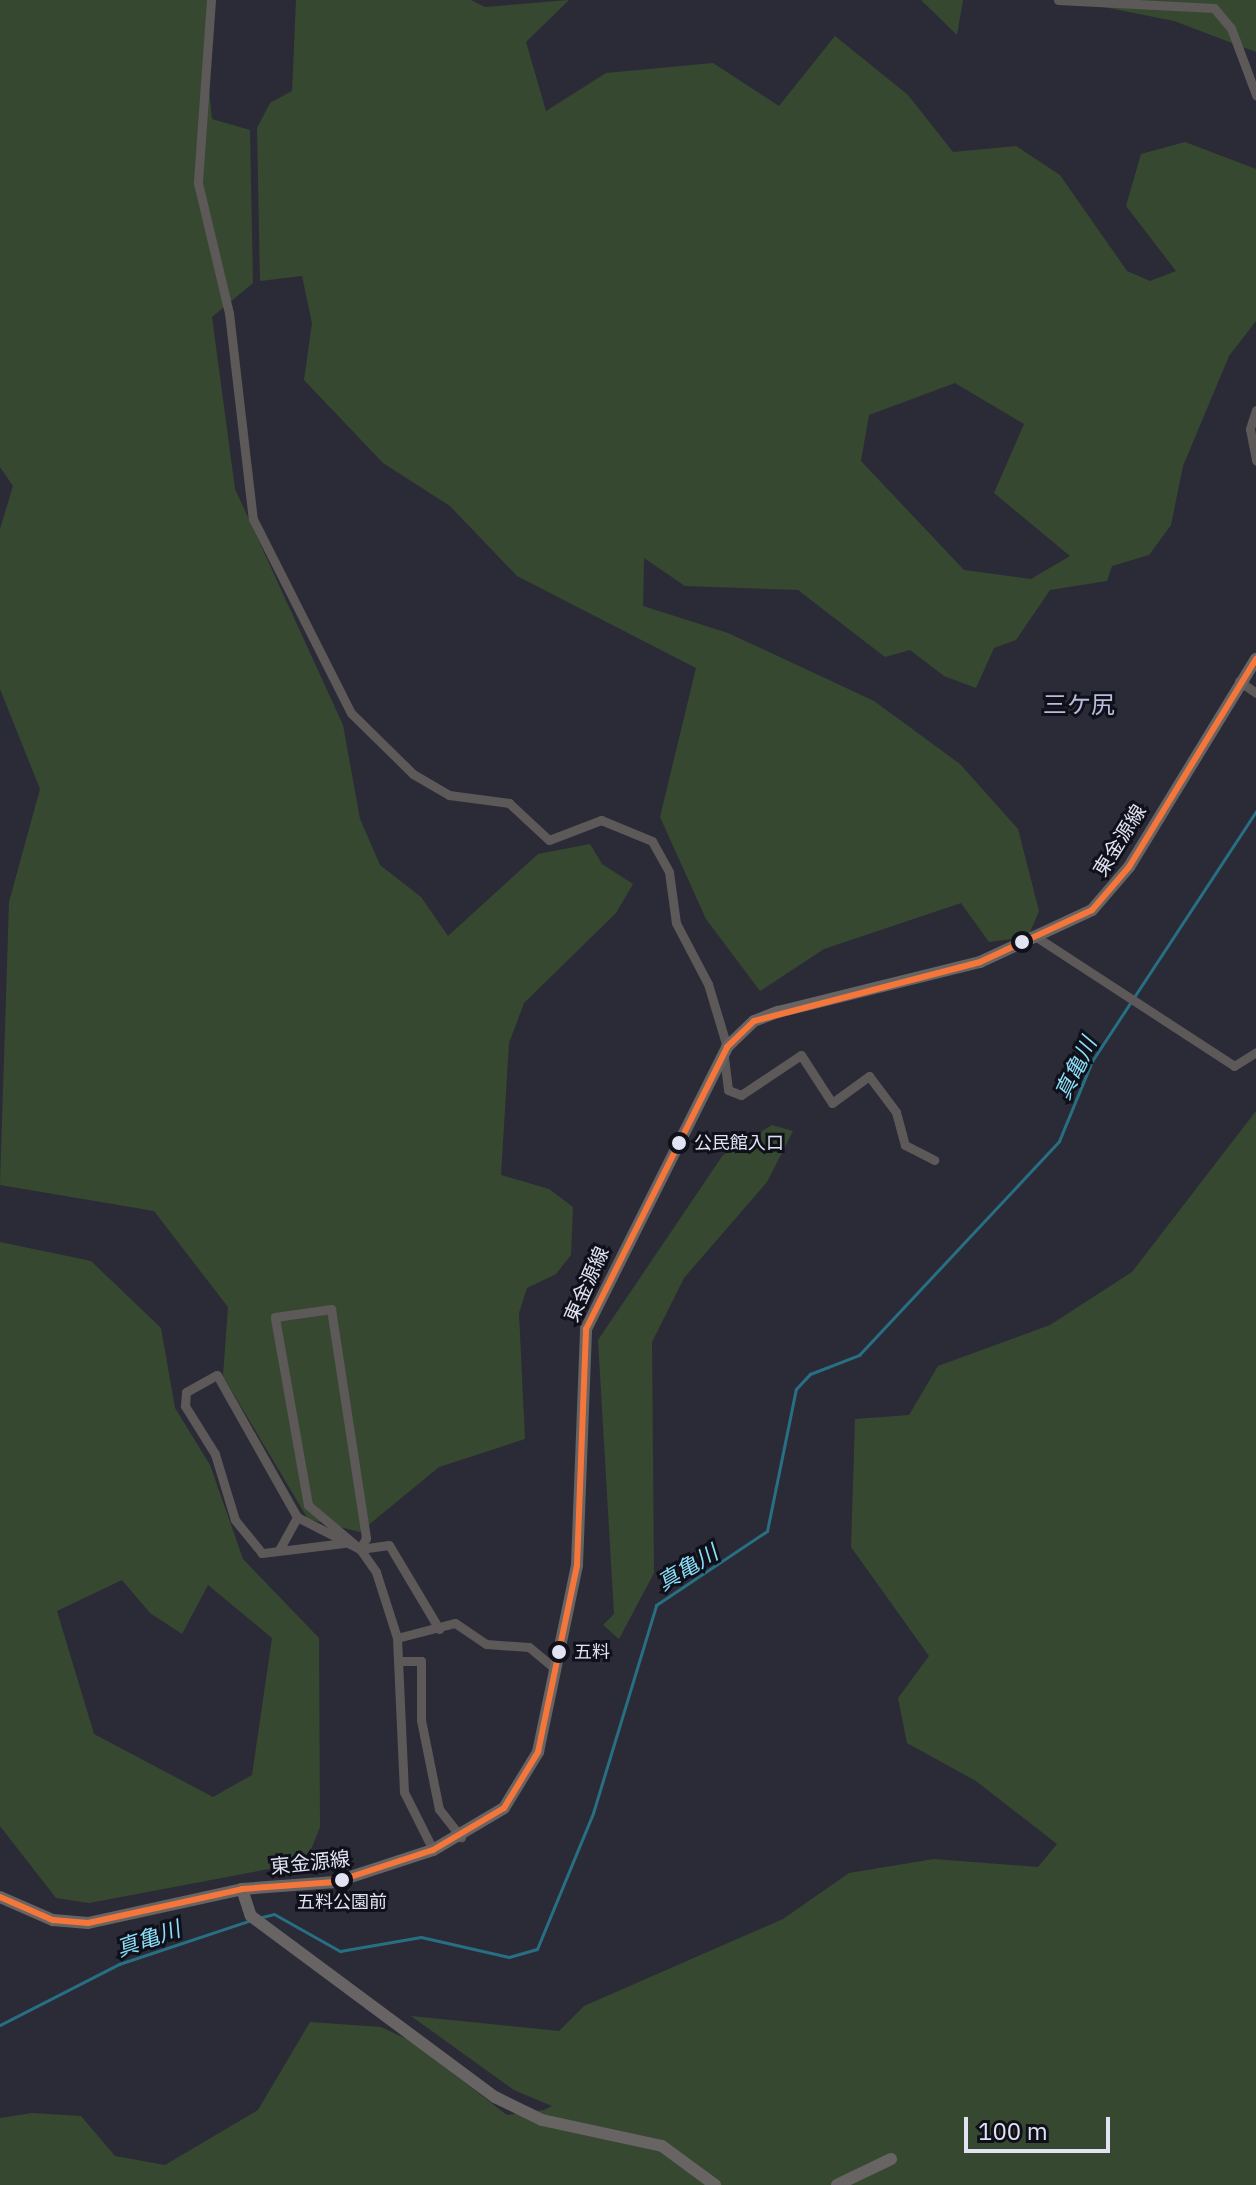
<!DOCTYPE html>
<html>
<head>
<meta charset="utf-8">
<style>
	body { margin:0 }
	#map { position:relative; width:1256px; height:2185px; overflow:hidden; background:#2b2b37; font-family:"IBM Plex Sans","Noto Sans JP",sans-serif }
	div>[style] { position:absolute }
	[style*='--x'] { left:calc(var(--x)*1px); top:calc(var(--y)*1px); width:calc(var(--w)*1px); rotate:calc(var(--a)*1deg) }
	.green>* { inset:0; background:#374831 }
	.stream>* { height:3px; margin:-1.5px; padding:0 1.5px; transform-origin:1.5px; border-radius:1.5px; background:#276f83 }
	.street>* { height:9px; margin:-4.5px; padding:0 4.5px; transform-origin:4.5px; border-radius:4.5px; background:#5d5959 }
	.secondary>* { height:12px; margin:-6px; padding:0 6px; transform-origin:6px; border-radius:6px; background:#686463 }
	.bus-1>* { height:6px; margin:-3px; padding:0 3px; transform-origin:3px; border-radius:3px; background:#f5763a }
	.dots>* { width:22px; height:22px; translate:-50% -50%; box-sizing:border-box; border:4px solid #10101b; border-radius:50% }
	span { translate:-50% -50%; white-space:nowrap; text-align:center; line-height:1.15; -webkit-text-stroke:6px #10101b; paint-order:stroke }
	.bus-label { font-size:18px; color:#e1e2f2 }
	.left { translate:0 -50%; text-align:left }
	.street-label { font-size:20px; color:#e1e2f2 }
	.water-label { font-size:22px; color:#8adff7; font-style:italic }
	.quarter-label { font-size:24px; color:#b9bbda }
	.scale { position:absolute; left:964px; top:2117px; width:146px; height:36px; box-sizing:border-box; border:4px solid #e1e2f2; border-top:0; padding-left:10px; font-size:24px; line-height:28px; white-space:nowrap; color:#e1e2f2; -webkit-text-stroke:6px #10101b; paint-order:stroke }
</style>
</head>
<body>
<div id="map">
	<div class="green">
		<i style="clip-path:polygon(0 0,211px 0,206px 58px,212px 119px,250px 130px,253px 283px,212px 317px,235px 489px,343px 725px,360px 819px,380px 865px,421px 897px,448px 936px,538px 854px,590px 844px,602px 864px,633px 884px,616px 913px,524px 1003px,509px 1043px,501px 1175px,549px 1189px,573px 1207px,571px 1255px,556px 1274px,527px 1288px,519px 1313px,525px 1439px,439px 1467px,360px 1532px,308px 1519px,223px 1376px,228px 1307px,154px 1211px,0 1185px,9px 902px,40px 789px,0 689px,0 529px,13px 486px,0 467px)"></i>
		<i style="clip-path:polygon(evenodd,296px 0,471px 0,485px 7px,569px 0,526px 42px,546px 111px,606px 73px,713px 63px,779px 106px,835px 36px,908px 95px,953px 152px,1016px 146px,1060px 175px,1127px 271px,1150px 281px,1176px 271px,1126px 206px,1141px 154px,1185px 142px,1256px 169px,1256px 321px,1229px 356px,1183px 466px,1171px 525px,1149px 555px,1112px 566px,1107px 581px,1050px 590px,1016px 640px,994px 648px,976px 688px,944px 676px,910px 650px,885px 657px,798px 590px,685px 586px,644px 558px,643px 606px,728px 633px,874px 701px,960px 764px,1018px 829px,1039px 911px,1028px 937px,989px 942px,961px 903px,824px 949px,760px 991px,706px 919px,660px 817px,696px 668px,517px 576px,450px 506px,383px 463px,304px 380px,312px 323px,302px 276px,260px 281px,257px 128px,270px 103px,292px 91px,296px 0,955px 383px,1024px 424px,994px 493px,1070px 556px,1031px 579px,964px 570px,861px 461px,869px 415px,955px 383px)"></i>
		<i style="clip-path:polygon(921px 0,963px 0,957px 35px)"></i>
		<i style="clip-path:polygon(1069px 0,1256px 0,1256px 52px,1174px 21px)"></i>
		<i style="clip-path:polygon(1256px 1111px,1256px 2185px,0 2185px,0 2118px,32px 2113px,81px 2116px,115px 2156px,165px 2165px,258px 2110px,310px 2022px,381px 2027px,411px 2041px,507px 2115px,544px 2110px,552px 2106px,514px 2090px,411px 2016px,559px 2031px,584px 2006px,783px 1919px,849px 1873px,934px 1859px,1038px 1867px,1057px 1844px,976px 1781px,907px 1743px,898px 1698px,929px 1656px,851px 1547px,855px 1419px,909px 1415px,938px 1366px,1050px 1325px,1132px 1272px)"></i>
		<i style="clip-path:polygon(772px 1125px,793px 1131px,767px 1182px,684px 1278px,652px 1342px,654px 1573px,619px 1639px,603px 1625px,614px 1614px,598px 1340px,723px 1155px)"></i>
		<i style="clip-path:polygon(evenodd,0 1242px,91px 1261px,161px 1328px,175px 1408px,210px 1465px,243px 1559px,319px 1638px,320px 1827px,306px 1862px,89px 1903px,56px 1898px,0 1826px,0 1242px,122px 1580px,150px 1613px,182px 1634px,208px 1585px,272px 1638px,252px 1775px,213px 1797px,94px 1734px,57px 1611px,122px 1580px)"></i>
	</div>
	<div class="stream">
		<i style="--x:262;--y:1917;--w:12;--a:-14"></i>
		<i style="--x:274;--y:1914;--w:76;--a:29.3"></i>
		<i style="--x:340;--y:1951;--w:82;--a:-9.8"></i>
		<i style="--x:421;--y:1937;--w:90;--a:12.8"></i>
		<i style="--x:509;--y:1957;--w:29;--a:-16"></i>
		<i style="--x:537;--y:1949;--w:147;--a:-67.6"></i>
		<i style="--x:593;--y:1813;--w:217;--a:-73.1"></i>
		<i style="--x:656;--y:1605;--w:133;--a:-33.7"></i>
		<i style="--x:767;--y:1531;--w:145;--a:-78.5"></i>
		<i style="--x:796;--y:1389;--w:21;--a:-47"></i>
		<i style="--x:810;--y:1374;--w:53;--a:-21.2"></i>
		<i style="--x:859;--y:1355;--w:293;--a:-46.9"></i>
		<i style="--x:1059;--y:1141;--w:87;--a:-67.6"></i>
		<i style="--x:1092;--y:1061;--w:299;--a:-56.7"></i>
		<i style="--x:0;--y:2025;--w:134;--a:-27.1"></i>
		<i style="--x:119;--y:1964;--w:139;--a:-18.4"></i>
	</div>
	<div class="street">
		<i style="--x:211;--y:0;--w:183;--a:94.1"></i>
		<i style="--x:198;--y:183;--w:134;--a:76.6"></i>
		<i style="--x:229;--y:313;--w:207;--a:83.4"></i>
		<i style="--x:253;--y:519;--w:217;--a:63.2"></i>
		<i style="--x:351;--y:713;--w:87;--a:44.5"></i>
		<i style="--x:413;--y:774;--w:42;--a:30.3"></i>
		<i style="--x:449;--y:795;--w:61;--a:7.6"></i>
		<i style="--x:509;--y:803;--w:54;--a:42.8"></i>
		<i style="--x:549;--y:840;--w:56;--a:-21"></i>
		<i style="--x:601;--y:820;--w:55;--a:22.4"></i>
		<i style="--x:652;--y:841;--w:35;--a:61"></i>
		<i style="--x:669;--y:872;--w:51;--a:82.2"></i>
		<i style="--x:676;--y:923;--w:69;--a:62.3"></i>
		<i style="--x:708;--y:984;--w:66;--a:73.2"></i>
		<i style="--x:1058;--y:0;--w:156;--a:2.9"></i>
		<i style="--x:1214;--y:8;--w:26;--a:50"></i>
		<i style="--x:1231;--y:28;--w:72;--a:69.5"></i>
		<i style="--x:1256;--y:410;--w:20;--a:108"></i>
		<i style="--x:1250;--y:429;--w:32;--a:79"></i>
		<i style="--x:1239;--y:681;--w:21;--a:35"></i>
		<i style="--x:1038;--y:938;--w:234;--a:33.1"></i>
		<i style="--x:1234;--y:1066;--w:26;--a:-32"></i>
		<i style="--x:724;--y:1057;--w:33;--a:83"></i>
		<i style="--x:728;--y:1090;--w:14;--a:21"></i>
		<i style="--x:741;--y:1095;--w:72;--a:-33.7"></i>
		<i style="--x:801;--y:1055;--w:57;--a:57.1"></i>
		<i style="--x:832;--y:1103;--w:46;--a:-36.1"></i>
		<i style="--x:869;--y:1076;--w:45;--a:53.1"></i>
		<i style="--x:896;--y:1112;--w:34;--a:75"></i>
		<i style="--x:905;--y:1145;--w:33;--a:27"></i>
		<i style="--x:331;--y:1309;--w:232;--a:81.3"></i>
		<i style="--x:366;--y:1538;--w:13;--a:119"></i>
		<i style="--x:360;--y:1549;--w:68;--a:-139.8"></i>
		<i style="--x:308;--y:1505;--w:191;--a:-100"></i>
		<i style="--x:275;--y:1317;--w:57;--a:-8.1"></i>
		<i style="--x:344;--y:1543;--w:83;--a:173"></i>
		<i style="--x:262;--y:1553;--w:43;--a:-129.3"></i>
		<i style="--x:235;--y:1520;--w:69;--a:-106.9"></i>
		<i style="--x:215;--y:1454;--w:57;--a:-122"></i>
		<i style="--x:185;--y:1406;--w:14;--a:-86"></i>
		<i style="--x:186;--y:1392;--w:35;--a:-29"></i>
		<i style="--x:217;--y:1375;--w:163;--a:60.6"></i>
		<i style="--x:297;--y:1517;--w:71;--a:26.9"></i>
		<i style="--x:360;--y:1549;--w:28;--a:55"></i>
		<i style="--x:376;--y:1572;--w:69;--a:72.3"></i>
		<i style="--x:397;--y:1638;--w:154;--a:87.4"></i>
		<i style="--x:404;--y:1792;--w:65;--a:63.4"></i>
		<i style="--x:360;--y:1549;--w:29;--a:-8"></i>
		<i style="--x:389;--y:1545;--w:98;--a:59.2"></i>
		<i style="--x:279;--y:1550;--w:38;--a:-61"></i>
		<i style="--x:397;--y:1638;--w:60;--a:-14.5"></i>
		<i style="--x:455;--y:1623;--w:37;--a:34"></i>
		<i style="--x:486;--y:1644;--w:43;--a:4"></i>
		<i style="--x:529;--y:1647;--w:35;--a:40"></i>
		<i style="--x:400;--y:1661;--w:21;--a:0"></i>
		<i style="--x:421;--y:1661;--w:59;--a:90"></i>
		<i style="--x:421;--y:1720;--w:91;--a:78.6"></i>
		<i style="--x:439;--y:1809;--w:36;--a:52"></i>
	</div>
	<div class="secondary">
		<i style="--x:242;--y:1889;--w:28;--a:72"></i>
		<i style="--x:251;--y:1916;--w:304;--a:36.6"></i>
		<i style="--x:495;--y:2097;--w:52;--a:26.1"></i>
		<i style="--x:542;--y:2120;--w:123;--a:12.2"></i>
		<i style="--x:662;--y:2146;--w:66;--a:36.3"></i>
		<i style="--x:0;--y:1897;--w:58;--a:23.5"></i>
		<i style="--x:53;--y:1920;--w:35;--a:5"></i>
		<i style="--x:88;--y:1923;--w:158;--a:-12.4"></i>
		<i style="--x:242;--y:1889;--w:93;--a:-4.3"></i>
		<i style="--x:335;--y:1882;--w:103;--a:-18.1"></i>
		<i style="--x:433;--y:1850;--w:82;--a:-30.6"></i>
		<i style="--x:504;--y:1808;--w:66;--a:-58.7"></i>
		<i style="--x:538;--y:1752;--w:191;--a:-78.2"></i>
		<i style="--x:577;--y:1565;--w:236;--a:-87.8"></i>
		<i style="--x:586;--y:1329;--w:315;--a:-63.4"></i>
		<i style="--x:727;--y:1047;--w:37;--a:-44"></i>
		<i style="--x:754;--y:1021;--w:26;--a:-21"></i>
		<i style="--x:778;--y:1012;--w:208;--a:-13.9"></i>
		<i style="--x:980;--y:962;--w:123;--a:-24.9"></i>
		<i style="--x:1092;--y:910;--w:57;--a:-49.3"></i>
		<i style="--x:1129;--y:867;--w:244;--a:-58.6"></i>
		<i style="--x:837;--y:2185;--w:60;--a:-25.7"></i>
	</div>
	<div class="bus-1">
		<i style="--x:0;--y:1897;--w:58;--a:23.5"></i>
		<i style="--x:53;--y:1920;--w:35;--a:5"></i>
		<i style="--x:88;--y:1923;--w:158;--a:-12.4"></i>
		<i style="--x:242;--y:1889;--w:93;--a:-4.3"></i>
		<i style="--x:335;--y:1882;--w:103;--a:-18.1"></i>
		<i style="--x:433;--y:1850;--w:82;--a:-30.6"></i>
		<i style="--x:504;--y:1808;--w:66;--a:-58.7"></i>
		<i style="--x:538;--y:1752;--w:191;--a:-78.2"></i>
		<i style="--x:577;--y:1565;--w:236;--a:-87.8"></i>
		<i style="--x:586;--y:1329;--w:315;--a:-63.4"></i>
		<i style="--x:727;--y:1047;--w:37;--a:-44"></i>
		<i style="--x:754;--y:1021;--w:234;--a:-14.6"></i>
		<i style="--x:980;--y:962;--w:123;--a:-24.9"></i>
		<i style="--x:1092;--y:910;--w:57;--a:-49.3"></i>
		<i style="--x:1129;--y:867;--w:244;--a:-58.6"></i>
	</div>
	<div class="dots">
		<i style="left:1022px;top:942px;background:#e1e2f2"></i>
		<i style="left:679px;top:1143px;background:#e1e2f2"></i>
		<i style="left:559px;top:1652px;background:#e1e2f2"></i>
		<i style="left:342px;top:1880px;background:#e1e2f2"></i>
	</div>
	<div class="bus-label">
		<span class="left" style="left:694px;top:1143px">公民館入口</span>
		<span class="left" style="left:574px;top:1652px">五料</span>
		<span style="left:342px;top:1902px">五料公園前</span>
	</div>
	<div class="street-label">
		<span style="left:1119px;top:840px;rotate:-58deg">東金源線</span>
		<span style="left:586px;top:1284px;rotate:-66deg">東金源線</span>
		<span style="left:310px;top:1862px;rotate:-6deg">東金源線</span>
	</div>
	<div class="water-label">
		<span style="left:1075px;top:1068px;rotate:-64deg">真亀川</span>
		<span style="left:687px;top:1567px;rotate:-31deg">真亀川</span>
		<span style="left:148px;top:1938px;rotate:-19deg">真亀川</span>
	</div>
	<div class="quarter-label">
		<span style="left:1079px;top:705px">三ケ尻</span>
	</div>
	<div class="scale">100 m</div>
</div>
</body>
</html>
